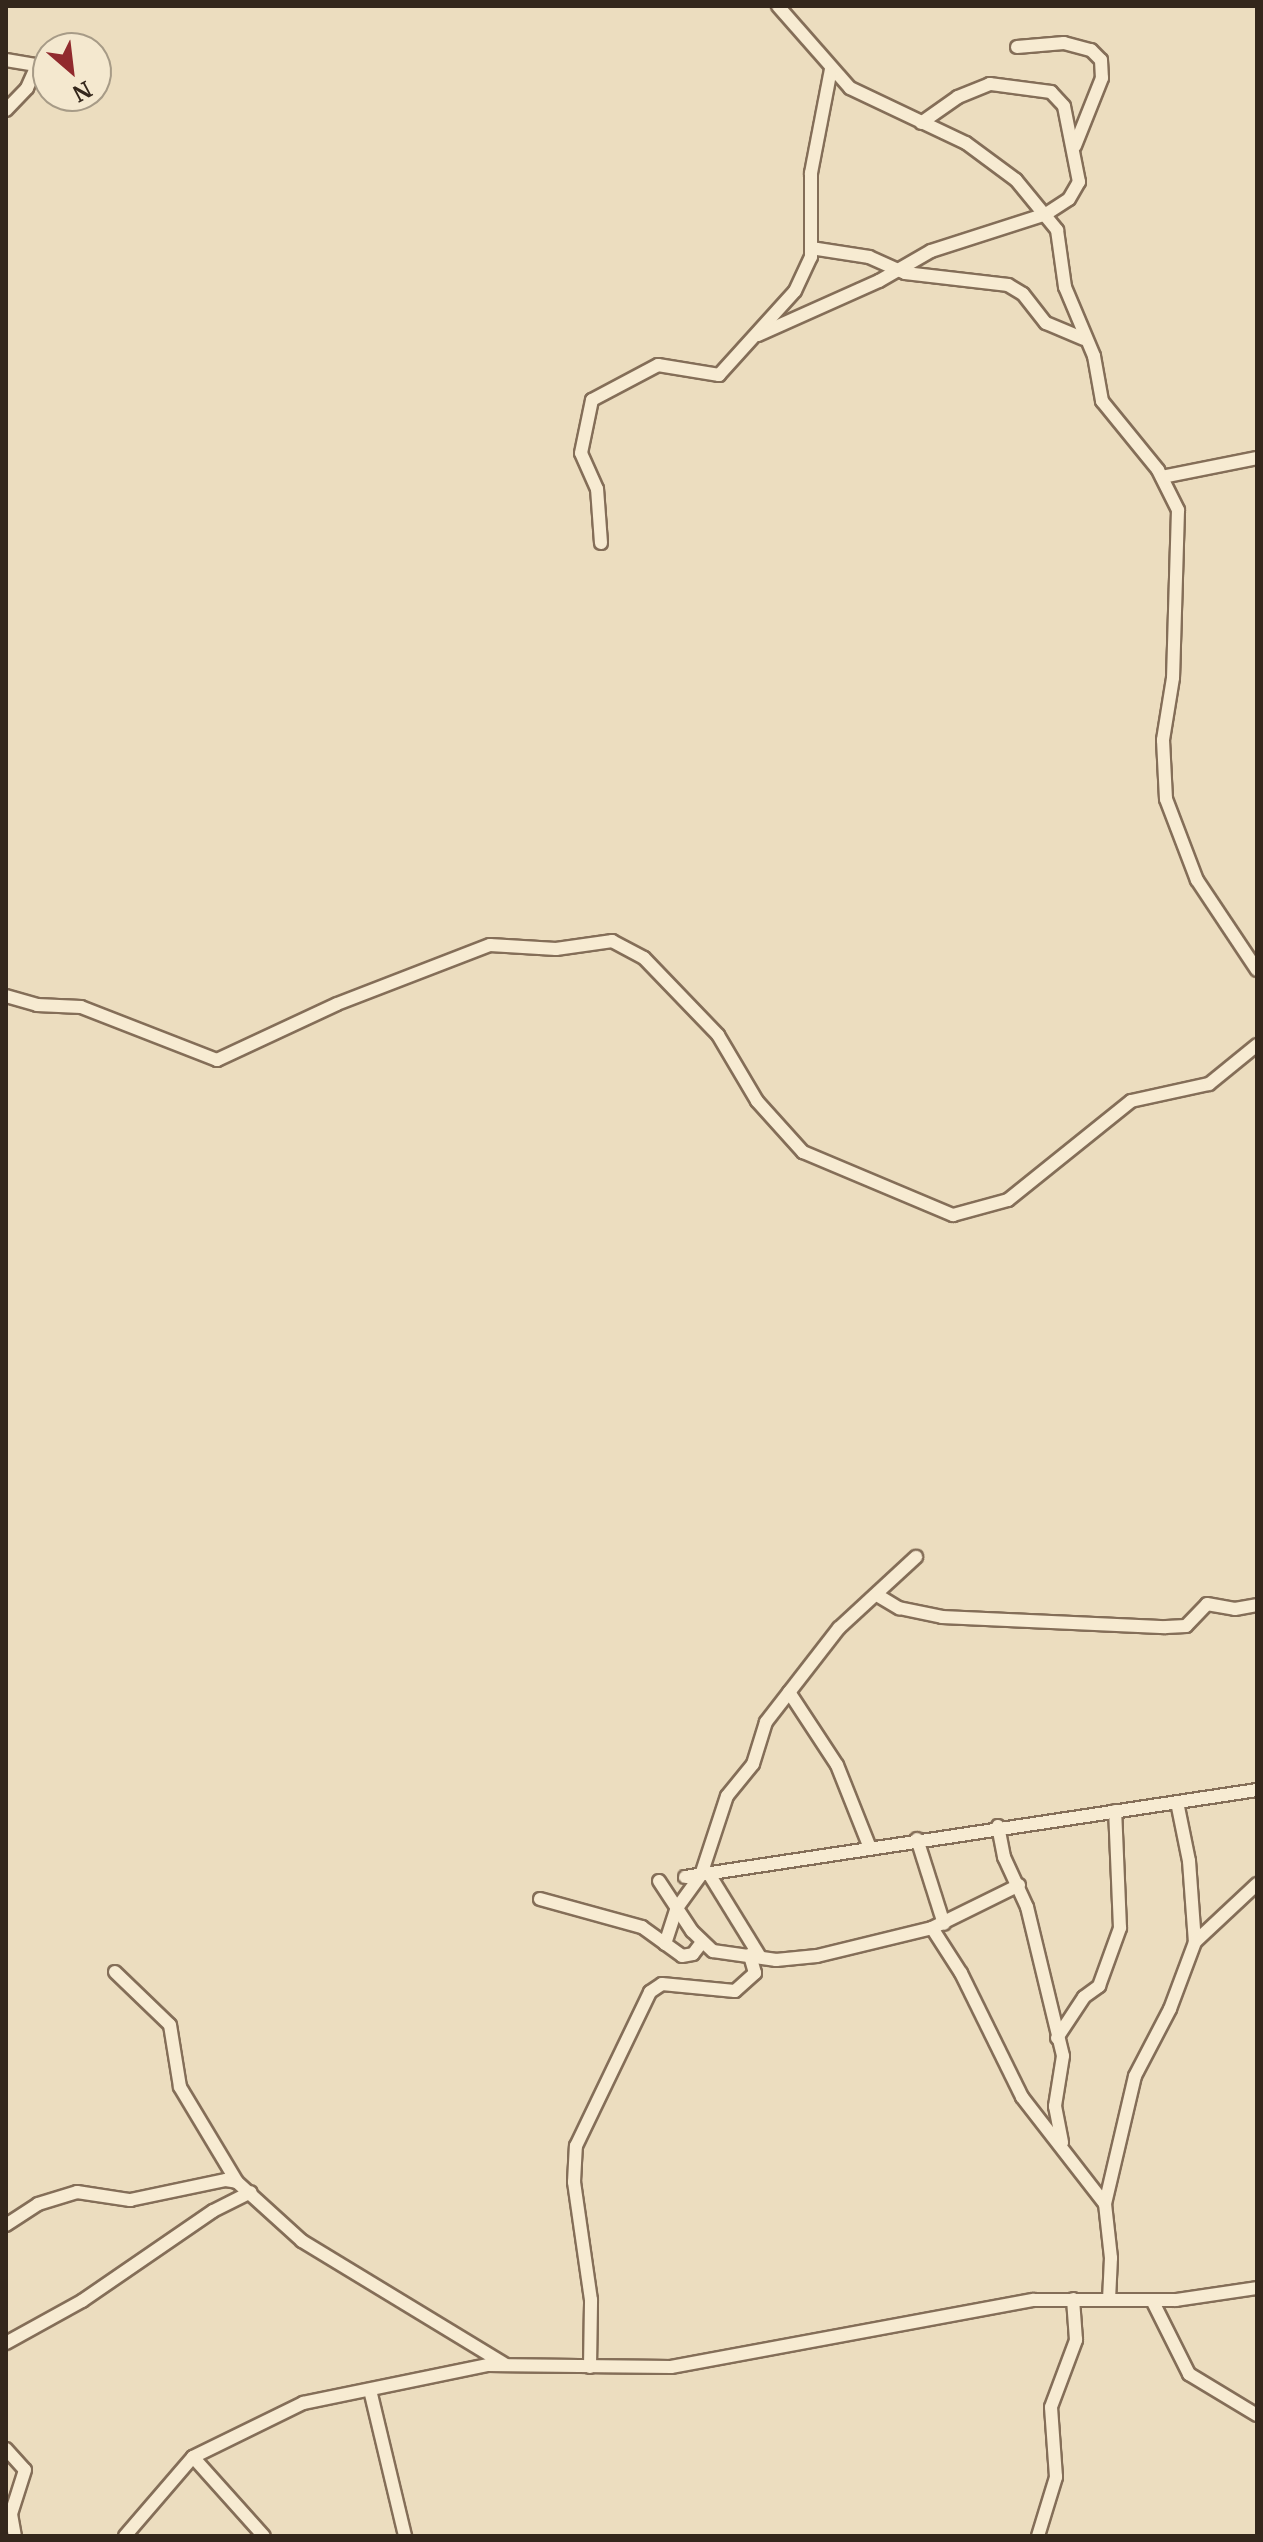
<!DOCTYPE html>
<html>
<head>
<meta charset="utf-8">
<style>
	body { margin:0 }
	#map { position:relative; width:1263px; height:2542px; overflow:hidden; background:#ecddbf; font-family:Merriweather,serif }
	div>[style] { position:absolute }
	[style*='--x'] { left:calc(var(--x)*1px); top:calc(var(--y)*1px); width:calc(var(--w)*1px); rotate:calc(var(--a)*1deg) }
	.roads { filter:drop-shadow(2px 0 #846e58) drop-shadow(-2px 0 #846e58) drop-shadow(0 2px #846e58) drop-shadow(0 -2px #846e58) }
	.minor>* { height:12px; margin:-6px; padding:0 6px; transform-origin:6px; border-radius:6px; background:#f7ebd2 }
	span { translate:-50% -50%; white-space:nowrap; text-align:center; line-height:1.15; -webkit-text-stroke:8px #f4e8cf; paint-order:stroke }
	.frame { position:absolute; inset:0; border:8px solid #34271c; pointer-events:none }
	.north { position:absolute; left:32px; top:32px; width:80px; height:80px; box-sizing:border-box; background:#f4e8cf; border:2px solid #a79b87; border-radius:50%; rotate:152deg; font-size:22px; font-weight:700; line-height:32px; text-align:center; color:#34271c }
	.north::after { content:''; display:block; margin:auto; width:28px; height:36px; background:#912a2e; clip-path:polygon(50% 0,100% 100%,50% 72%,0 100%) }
</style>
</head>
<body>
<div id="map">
	<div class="roads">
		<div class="minor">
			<i style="--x:778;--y:6;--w:109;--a:48.7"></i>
			<i style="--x:850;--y:88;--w:128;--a:25.4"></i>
			<i style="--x:966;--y:143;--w:62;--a:36.5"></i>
			<i style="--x:1016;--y:180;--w:65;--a:50.6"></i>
			<i style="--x:1057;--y:230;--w:58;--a:82"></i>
			<i style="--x:1065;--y:287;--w:75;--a:67.2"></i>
			<i style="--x:1094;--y:356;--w:46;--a:79.9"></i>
			<i style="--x:1102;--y:401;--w:89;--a:50.9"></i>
			<i style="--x:1158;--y:470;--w:45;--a:63.4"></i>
			<i style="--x:1178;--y:510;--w:168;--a:91.7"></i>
			<i style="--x:1173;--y:678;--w:63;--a:99.2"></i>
			<i style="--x:1163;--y:740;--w:59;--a:87.1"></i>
			<i style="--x:1166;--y:799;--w:87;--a:69.1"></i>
			<i style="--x:1197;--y:880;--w:108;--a:56.3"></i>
			<i style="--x:1017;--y:47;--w:47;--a:-4.9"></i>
			<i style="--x:1064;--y:43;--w:28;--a:15"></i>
			<i style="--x:1091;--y:50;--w:14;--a:45"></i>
			<i style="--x:1101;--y:60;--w:18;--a:87"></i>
			<i style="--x:1102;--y:78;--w:73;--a:111.7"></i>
			<i style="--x:6;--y:60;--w:43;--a:9.5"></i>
			<i style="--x:6;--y:110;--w:30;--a:-46"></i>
			<i style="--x:27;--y:88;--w:24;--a:-66"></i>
			<i style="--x:811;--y:248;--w:59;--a:8.8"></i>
			<i style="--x:869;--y:257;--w:39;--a:24"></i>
			<i style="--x:905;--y:273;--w:104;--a:6.6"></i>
			<i style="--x:1008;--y:285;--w:17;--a:31"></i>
			<i style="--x:1023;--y:294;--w:37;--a:52"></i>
			<i style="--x:1046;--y:323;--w:41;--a:22.8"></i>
			<i style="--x:758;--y:335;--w:133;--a:-24.1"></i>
			<i style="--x:879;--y:281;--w:60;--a:-30"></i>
			<i style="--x:931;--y:251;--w:121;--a:-17.8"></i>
			<i style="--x:1046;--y:214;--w:27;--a:-33"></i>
			<i style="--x:1069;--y:199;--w:20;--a:-60"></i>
			<i style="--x:1079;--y:182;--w:77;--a:-101.2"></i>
			<i style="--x:1064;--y:106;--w:19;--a:-133"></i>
			<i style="--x:1051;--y:92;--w:62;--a:-172.5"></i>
			<i style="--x:990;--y:84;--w:35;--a:158"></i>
			<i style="--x:958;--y:97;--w:45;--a:144.9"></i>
			<i style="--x:1162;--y:477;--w:97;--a:-11.3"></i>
			<i style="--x:601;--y:543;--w:54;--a:-94.2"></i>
			<i style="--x:597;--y:489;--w:39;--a:-114"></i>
			<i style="--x:581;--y:453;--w:54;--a:-78.3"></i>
			<i style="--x:592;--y:400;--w:75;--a:-27.9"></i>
			<i style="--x:658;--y:365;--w:62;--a:9.3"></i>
			<i style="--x:719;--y:375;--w:113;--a:-47.9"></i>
			<i style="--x:795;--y:291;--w:38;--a:-65"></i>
			<i style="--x:811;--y:257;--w:84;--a:-90"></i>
			<i style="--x:811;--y:173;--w:106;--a:-79.1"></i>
			<i style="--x:6;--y:996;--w:32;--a:16"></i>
			<i style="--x:37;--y:1005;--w:44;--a:2.6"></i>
			<i style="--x:81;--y:1007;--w:146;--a:21.3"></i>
			<i style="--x:217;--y:1060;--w:132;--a:-25"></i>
			<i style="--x:337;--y:1004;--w:164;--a:-21.1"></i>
			<i style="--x:490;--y:945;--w:66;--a:3.5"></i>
			<i style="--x:556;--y:949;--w:57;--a:-8.1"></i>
			<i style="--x:612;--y:941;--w:36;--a:28"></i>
			<i style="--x:644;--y:958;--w:107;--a:46.1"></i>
			<i style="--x:718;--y:1035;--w:77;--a:59.4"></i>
			<i style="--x:757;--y:1101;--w:69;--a:48"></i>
			<i style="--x:803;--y:1152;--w:163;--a:22.8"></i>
			<i style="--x:953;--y:1215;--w:57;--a:-15.3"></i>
			<i style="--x:1008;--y:1200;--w:158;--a:-38.8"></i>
			<i style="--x:1131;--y:1101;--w:80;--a:-12.3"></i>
			<i style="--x:1209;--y:1084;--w:62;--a:-39.1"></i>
			<i style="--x:877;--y:1595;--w:26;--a:31"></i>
			<i style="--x:899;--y:1608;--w:44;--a:11.8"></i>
			<i style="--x:942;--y:1617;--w:224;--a:2.6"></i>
			<i style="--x:1166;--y:1627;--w:20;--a:-3"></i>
			<i style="--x:1186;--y:1626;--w:30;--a:-46"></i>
			<i style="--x:1207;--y:1604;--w:28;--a:10"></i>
			<i style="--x:1235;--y:1609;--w:22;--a:-10"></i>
			<i style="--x:789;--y:1692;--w:87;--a:56.7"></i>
			<i style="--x:837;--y:1765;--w:89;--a:68.3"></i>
			<i style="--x:1177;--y:1802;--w:60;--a:78.5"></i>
			<i style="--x:1189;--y:1861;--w:81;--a:85.8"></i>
			<i style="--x:998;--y:1826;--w:32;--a:79"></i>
			<i style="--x:1004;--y:1857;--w:55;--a:65.3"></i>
			<i style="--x:1027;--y:1907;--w:153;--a:76.4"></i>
			<i style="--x:1063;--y:2056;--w:51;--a:99.1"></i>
			<i style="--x:1055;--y:2106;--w:37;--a:79"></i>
			<i style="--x:917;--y:1839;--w:89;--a:72.4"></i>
			<i style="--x:709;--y:1874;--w:97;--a:58.4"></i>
			<i style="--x:685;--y:1877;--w:579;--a:-8.65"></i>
			<i style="--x:659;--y:1881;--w:60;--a:56.6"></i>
			<i style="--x:692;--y:1931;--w:29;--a:44"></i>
			<i style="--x:713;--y:1951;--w:64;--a:8.1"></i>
			<i style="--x:776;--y:1960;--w:41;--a:-5.6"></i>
			<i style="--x:817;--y:1956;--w:118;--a:-13.7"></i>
			<i style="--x:932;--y:1928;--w:97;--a:-26.3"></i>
			<i style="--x:540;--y:1899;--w:106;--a:15.4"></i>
			<i style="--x:642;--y:1927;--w:49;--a:35.9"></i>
			<i style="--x:682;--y:1956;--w:11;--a:-10"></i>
			<i style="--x:693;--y:1954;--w:15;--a:-53"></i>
			<i style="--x:932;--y:1928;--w:54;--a:57.2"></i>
			<i style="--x:961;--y:1973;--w:138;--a:63.8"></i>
			<i style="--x:1022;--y:2097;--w:135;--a:52.2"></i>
			<i style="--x:665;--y:1944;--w:38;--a:-72"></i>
			<i style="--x:677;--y:1908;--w:41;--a:-54"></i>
			<i style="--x:701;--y:1875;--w:83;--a:-71.8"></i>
			<i style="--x:727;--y:1796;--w:41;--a:-50.9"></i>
			<i style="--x:753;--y:1764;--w:44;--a:-72.8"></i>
			<i style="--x:766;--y:1722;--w:119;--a:-52.2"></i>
			<i style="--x:839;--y:1628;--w:105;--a:-42.7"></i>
			<i style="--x:115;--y:1972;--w:76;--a:43.9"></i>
			<i style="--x:170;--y:2025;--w:63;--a:80.8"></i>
			<i style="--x:180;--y:2087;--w:111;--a:59"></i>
			<i style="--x:1057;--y:2038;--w:49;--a:-56.6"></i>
			<i style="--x:1084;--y:1997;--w:19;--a:-36"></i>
			<i style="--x:1099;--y:1986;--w:62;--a:-70.1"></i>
			<i style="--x:1120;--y:1928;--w:117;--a:-92.4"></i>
			<i style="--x:6;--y:2225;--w:38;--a:-33"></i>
			<i style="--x:38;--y:2204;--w:41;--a:-17.1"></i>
			<i style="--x:77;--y:2192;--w:54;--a:8.6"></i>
			<i style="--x:130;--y:2200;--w:98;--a:-11.8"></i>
			<i style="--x:226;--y:2180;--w:11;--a:10"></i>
			<i style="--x:237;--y:2182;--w:88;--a:42.2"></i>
			<i style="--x:302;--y:2241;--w:237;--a:31.3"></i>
			<i style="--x:1109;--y:2300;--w:42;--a:-87.3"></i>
			<i style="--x:1111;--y:2258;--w:54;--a:-96.3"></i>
			<i style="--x:1105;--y:2204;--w:131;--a:-76.8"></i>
			<i style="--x:1135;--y:2076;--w:76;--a:-62.4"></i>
			<i style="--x:1170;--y:2009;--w:72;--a:-69.5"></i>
			<i style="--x:1195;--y:1942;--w:85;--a:-43.1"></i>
			<i style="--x:1152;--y:2300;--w:83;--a:63.4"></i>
			<i style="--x:1189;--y:2374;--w:79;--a:31.1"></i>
			<i style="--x:6;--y:2343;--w:87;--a:-28.9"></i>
			<i style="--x:82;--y:2301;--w:159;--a:-34.5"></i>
			<i style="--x:213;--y:2211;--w:42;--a:-26.6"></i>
			<i style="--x:590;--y:2367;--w:67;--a:-89.1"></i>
			<i style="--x:591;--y:2300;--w:119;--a:-98.2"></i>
			<i style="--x:574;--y:2182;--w:36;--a:-87"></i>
			<i style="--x:576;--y:2146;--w:171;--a:-64.3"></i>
			<i style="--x:650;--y:1992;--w:14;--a:-34"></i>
			<i style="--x:662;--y:1984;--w:73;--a:5.5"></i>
			<i style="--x:735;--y:1991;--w:27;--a:-42"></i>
			<i style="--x:755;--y:1973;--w:19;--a:-106"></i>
			<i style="--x:370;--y:2390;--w:150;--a:76.5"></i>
			<i style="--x:6;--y:2449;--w:28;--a:48"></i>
			<i style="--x:25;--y:2470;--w:46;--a:107.7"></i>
			<i style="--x:11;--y:2514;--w:22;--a:80"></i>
			<i style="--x:193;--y:2457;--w:106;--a:48.1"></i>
			<i style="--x:125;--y:2536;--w:104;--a:-49.3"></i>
			<i style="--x:193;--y:2457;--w:123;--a:-26.1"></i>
			<i style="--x:303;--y:2403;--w:189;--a:-11.6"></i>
			<i style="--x:488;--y:2365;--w:183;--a:0.6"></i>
			<i style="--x:671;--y:2367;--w:369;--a:-10.5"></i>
			<i style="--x:1034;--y:2300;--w:142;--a:0"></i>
			<i style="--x:1176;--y:2300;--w:82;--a:-8.4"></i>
			<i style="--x:1038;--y:2536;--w:62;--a:-73"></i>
			<i style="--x:1056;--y:2477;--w:70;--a:-94.1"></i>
			<i style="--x:1051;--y:2407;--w:72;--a:-69.5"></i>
			<i style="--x:1076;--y:2340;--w:41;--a:-94.2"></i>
		</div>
	</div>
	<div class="frame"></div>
	<div class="north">N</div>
</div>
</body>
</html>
